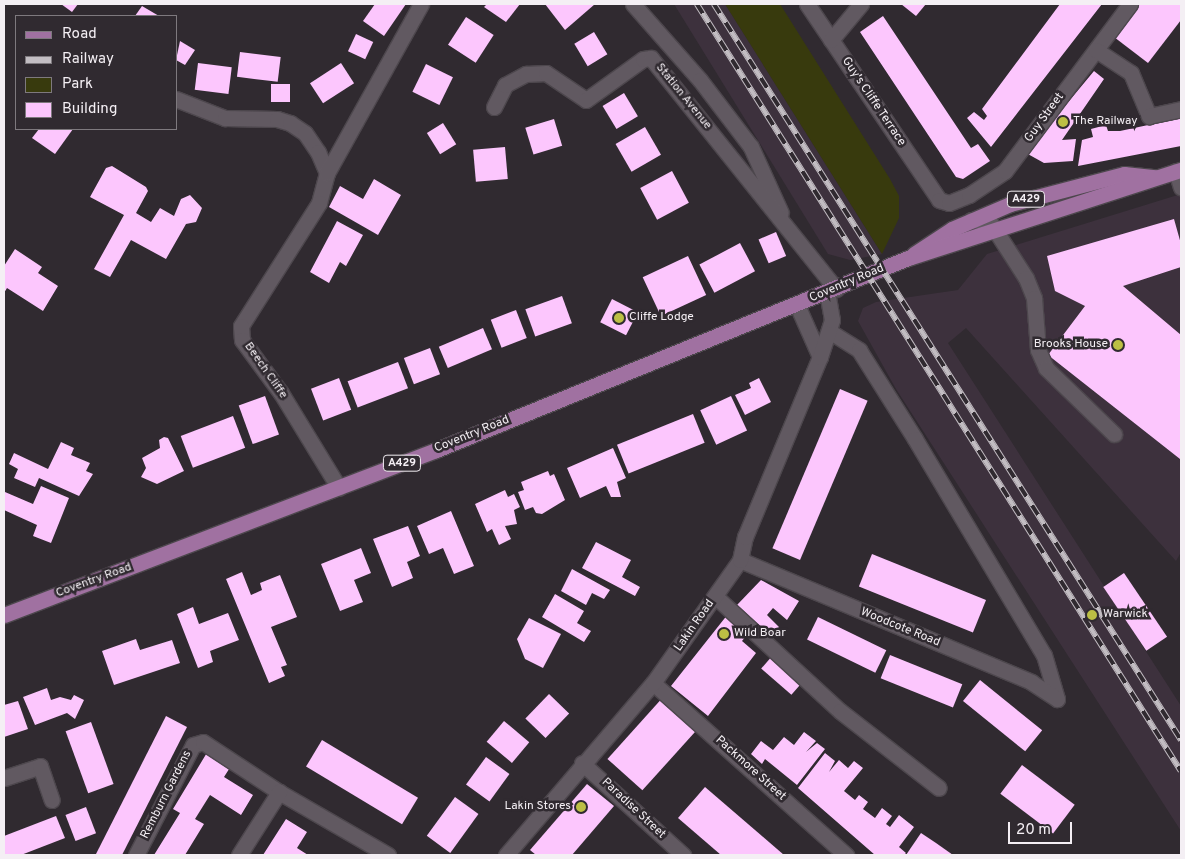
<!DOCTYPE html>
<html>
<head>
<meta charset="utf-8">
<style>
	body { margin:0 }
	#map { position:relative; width:1185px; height:859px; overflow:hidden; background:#302a30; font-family:Overpass,sans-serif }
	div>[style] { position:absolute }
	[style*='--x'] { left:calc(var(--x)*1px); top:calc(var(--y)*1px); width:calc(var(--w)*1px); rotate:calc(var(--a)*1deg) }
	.built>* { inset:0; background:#3d313d }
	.green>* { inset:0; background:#383a0d }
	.building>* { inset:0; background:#fcc6fd; transform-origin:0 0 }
	.roads { filter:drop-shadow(1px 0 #4d474d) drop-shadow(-1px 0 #4d474d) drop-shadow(0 1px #4d474d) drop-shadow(0 -1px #4d474d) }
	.minor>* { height:15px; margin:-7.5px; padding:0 7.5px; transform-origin:7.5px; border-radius:7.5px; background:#615961 }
	.major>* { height:15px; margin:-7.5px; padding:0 7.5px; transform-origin:7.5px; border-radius:7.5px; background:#a071a1 }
	.rail>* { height:5.5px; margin-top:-2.75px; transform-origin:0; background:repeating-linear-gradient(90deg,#302a30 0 11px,#c2bdc2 0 22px); box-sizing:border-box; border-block:1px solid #c2bdc2 }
	.dots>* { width:14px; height:14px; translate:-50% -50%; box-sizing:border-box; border:2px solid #302a30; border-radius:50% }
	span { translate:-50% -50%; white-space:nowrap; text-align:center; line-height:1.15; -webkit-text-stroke:5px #302a30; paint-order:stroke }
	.shield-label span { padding:1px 4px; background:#302a30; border:1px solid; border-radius:4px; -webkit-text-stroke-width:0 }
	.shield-label { font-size:11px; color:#f4eff4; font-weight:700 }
	.street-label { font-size:12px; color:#f4eff4 }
	.poi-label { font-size:12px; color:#f4eff4 }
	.left { translate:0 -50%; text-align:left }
	.right { translate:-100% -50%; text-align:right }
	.frame { position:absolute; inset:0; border:5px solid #f4eff4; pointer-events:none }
	.legend { position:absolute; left:15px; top:15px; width:162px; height:115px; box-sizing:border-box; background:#302a30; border:1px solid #7e797e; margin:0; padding:6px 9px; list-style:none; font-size:15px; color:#f4eff4 }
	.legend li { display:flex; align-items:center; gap:10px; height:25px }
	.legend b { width:25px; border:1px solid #7e797e }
	.scale { position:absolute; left:1008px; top:822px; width:64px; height:22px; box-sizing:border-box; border:2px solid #f4eff4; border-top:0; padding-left:6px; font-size:15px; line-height:18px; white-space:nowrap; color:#f4eff4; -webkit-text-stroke:4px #302a30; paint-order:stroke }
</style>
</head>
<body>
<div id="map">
	<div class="built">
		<i style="clip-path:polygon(674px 4px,725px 4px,882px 254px,850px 260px,828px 254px)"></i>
		<i style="clip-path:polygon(1181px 194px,1181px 552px,1176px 561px,966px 328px,948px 343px,1181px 706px,1181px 831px,896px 389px,858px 321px,863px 308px,876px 302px,958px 290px,987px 254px)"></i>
	</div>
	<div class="green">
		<i style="clip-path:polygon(725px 4px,780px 4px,890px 179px,899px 196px,899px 218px,882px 254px)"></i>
	</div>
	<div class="building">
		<i style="clip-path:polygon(61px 4px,78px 4px,72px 12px)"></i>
		<i style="clip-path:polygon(375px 4px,406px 4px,384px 36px,363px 21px)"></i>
		<i style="clip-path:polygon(487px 4px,520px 4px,506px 22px,484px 7px)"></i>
		<i style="clip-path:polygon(545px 4px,595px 4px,565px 30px)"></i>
		<i style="clip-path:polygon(901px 4px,926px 4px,916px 16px)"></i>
		<i style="clip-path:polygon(1060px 4px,1102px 4px,991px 147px,967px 118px,974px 112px,984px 120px,987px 116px,982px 109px)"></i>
		<i style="clip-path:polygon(1140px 4px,1181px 4px,1181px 20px,1148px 63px,1114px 37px)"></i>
		<i style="clip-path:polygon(142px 6px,159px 16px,135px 16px)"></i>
		<i style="clip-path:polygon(883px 16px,971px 148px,978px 144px,990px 161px,963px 179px,956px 177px,860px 32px)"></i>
		<i style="left:466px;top:17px;width:33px;height:33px;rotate:33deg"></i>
		<i style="left:594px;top:32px;width:26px;height:23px;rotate:59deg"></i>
		<i style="left:356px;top:34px;width:19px;height:19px;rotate:25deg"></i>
		<i style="clip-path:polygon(180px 41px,195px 50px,185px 65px,176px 60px)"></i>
		<i style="left:240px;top:52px;width:41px;height:25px;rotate:7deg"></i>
		<i style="left:198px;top:63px;width:34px;height:27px;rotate:7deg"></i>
		<i style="left:341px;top:63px;width:24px;height:37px;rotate:57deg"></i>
		<i style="left:426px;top:64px;width:30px;height:31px;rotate:26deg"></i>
		<i style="clip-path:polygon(1094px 71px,1104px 79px,1062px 140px,1076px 139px,1073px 161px,1044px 163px,1026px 153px)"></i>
		<i style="left:271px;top:84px;width:19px;height:18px"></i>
		<i style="left:624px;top:93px;width:27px;height:25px;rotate:59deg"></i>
		<i style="clip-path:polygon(1181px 118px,1181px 146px,1078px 166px,1082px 140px,1093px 137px,1091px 129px,1106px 125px,1108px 131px,1120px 131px)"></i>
		<i style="left:554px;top:119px;width:28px;height:30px;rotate:73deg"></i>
		<i style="left:443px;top:123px;width:25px;height:19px;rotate:58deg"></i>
		<i style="left:645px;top:127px;width:32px;height:34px;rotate:60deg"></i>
		<i style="clip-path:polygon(39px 129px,73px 129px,55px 154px,32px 138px)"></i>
		<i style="left:505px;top:147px;width:32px;height:32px;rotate:85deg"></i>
		<i style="clip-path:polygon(112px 166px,146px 187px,148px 191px,136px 213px,151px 222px,160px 208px,174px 216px,181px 199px,190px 195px,202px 208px,196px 222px,186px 224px,166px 259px,131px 240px,110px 277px,94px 269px,124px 215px,90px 197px,106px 168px)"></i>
		<i style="left:672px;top:171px;width:36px;height:36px;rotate:62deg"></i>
		<i style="clip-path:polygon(374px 179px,401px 195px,378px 235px,329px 207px,340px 186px,363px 199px)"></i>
		<i style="clip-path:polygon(1174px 219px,1181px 244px,1181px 267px,1123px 286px,1181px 335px,1180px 459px,1048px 355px,1085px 306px,1055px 291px,1047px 256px)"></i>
		<i style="clip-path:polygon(337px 221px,363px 235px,346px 266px,340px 262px,329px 283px,310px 272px)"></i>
		<i style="left:776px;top:232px;width:26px;height:19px;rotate:67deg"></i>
		<i style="left:740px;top:243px;width:32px;height:46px;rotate:62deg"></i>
		<i style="clip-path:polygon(15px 249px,42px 267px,38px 273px,58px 286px,43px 311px,7px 288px,4px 293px,4px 266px)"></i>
		<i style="left:688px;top:256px;width:43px;height:50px;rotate:65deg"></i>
		<i style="left:562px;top:296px;width:29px;height:39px;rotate:70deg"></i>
		<i style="left:612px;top:299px;width:29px;height:26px;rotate:27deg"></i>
		<i style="left:516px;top:310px;width:30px;height:27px;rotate:69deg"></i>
		<i style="left:483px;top:328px;width:23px;height:48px;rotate:67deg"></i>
		<i style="left:430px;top:348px;width:28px;height:28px;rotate:69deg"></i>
		<i style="left:398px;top:362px;width:28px;height:54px;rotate:69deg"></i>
		<i style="left:339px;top:378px;width:34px;height:30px;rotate:69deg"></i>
		<i style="clip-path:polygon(759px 378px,771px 402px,745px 415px,735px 395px,751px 388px,749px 383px)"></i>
		<i style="left:840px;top:389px;width:30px;height:173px;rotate:23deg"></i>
		<i style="left:265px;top:396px;width:41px;height:28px;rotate:70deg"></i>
		<i style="left:731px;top:396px;width:38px;height:34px;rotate:65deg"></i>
		<i style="left:693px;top:414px;width:31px;height:82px;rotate:68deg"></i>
		<i style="left:233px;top:416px;width:34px;height:56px;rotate:69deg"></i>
		<i style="clip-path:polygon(164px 437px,168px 438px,184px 471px,157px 484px,141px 477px,146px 468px,142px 458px,160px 448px,159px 440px)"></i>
		<i style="clip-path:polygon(61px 442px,74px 448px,71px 455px,90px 463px,86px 471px,93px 474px,79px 496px,39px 478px,35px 487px,14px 478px,18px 469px,9px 464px,14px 453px,48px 469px)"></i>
		<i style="clip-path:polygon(613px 448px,626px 478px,617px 482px,621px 497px,611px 497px,606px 486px,580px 498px,567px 468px)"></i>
		<i style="clip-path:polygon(548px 471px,550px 476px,554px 474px,565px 500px,542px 514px,536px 513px,533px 507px,525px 510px,518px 492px,524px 490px,521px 482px)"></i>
		<i style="clip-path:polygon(41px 486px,69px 498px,51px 543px,33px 536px,37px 525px,4px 510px,5px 492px,33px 504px)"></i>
		<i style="clip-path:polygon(505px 490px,508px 497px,514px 494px,520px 507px,514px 510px,517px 524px,505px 526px,511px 539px,499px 545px,492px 529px,487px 532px,475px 504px)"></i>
		<i style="clip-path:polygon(451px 511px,474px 566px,454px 574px,443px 548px,429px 554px,417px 526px)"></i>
		<i style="clip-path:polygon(408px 526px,420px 556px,407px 562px,413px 578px,392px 587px,373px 539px)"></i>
		<i style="clip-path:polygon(596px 542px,631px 560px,622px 577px,640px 587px,635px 596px,582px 568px)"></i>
		<i style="clip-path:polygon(361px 548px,371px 573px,354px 580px,363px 602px,340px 611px,321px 564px)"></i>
		<i style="left:872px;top:554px;width:123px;height:35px;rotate:22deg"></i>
		<i style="clip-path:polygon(572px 569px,610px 590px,604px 599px,592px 593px,586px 605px,561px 591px)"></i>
		<i style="clip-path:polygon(242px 572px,251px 595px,262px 590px,260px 583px,280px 575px,297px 617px,271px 627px,287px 665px,281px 667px,285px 676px,269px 683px,226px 579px)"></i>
		<i style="left:1124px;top:573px;width:77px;height:25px;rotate:56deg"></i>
		<i style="clip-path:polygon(761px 580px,799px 601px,787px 620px,773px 608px,767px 615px,779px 627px,771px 636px,737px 605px)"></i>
		<i style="clip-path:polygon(555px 594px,584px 611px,577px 623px,591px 631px,584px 642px,542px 617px)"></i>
		<i style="clip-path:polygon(193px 607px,199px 624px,228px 613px,239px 640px,210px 651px,213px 662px,198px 668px,177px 614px)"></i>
		<i style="clip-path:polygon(728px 614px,750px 631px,742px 641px,756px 653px,708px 716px,671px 686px)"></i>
		<i style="left:818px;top:617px;width:76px;height:25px;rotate:26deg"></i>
		<i style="clip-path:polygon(529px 618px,561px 634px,543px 668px,525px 659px,517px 639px)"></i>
		<i style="clip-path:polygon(136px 639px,140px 650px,172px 640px,180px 663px,114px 685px,102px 651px)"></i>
		<i style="left:773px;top:655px;width:40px;height:18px;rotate:41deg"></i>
		<i style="left:890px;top:655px;width:78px;height:25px;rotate:22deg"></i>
		<i style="left:980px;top:680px;width:80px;height:27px;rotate:39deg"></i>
		<i style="clip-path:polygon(47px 688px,51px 700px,60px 697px,71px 700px,74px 695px,84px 700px,75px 719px,67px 713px,35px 725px,23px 697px)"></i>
		<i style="left:549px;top:694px;width:28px;height:34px;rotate:44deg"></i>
		<i style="left:665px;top:695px;width:47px;height:86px;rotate:42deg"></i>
		<i style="clip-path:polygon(18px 701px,28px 729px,4px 737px,4px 705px)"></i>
		<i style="clip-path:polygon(166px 716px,187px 727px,122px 855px,99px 855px,96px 854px)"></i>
		<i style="left:504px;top:721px;width:33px;height:27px;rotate:40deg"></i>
		<i style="left:91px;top:722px;width:66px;height:27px;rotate:70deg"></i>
		<i style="clip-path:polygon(804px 732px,816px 741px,806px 752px,817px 743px,825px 749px,797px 785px,765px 759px,762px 764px,751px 754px,761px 741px,773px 750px,784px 737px,794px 745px)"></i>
		<i style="left:322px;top:740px;width:112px;height:31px;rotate:31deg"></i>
		<i style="clip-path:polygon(208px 751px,231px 766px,224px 777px,253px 795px,241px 815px,210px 795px,195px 819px,204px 824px,185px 855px,154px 855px,180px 813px,173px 809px)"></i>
		<i style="clip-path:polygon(825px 753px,835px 761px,829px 772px,839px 760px,848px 768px,854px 761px,863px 768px,844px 791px,855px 800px,859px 795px,868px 802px,863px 809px,875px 818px,882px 808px,892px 816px,886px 824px,890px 827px,899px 815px,914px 827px,899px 847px,906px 853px,904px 855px,875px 855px,798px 788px)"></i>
		<i style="left:486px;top:757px;width:29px;height:34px;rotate:36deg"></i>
		<i style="left:1022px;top:765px;width:66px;height:36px;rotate:37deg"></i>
		<i style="clip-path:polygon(587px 784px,614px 806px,572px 855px,536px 855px,530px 850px)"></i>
		<i style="clip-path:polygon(705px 787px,784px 855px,721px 855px,678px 818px)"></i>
		<i style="left:455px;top:797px;width:29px;height:48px;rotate:36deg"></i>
		<i style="left:86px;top:807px;width:28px;height:22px;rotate:69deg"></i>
		<i style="clip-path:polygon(56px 816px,65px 838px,21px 855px,4px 855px,4px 836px)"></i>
		<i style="clip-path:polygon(286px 819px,307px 832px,297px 848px,308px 855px,263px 855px)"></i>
		<i style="clip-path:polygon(921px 833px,936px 843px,953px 855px,906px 855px)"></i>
	</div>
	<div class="roads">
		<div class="minor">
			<i style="--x:633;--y:4;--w:101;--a:48.6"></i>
			<i style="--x:700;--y:80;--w:84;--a:52.7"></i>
			<i style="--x:751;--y:147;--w:72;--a:65.6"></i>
			<i style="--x:807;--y:4;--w:236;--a:56"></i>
			<i style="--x:939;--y:200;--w:10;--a:17"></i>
			<i style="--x:949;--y:203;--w:22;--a:-22"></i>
			<i style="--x:969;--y:195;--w:43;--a:-33.7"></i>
			<i style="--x:1005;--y:171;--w:209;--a:-53.2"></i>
			<i style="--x:831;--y:40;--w:47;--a:-50.2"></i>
			<i style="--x:1096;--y:50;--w:42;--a:33.3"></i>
			<i style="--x:1131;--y:73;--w:47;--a:67.3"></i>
			<i style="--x:1149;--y:116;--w:33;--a:-12"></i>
			<i style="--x:176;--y:99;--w:53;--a:21.2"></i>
			<i style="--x:225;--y:118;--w:52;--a:1.1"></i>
			<i style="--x:277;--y:119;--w:14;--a:17"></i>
			<i style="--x:290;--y:123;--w:18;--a:34"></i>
			<i style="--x:305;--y:133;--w:23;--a:56"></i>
			<i style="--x:318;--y:152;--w:23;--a:67"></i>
			<i style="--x:327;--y:173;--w:31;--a:105"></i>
			<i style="--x:319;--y:203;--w:146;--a:122.4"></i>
			<i style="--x:241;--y:326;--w:14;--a:86"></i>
			<i style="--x:242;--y:340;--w:66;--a:53.7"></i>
			<i style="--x:281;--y:393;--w:111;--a:58.6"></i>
			<i style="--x:494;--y:107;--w:25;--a:-63"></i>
			<i style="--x:505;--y:85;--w:24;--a:-28"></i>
			<i style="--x:526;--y:74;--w:20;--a:-3"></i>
			<i style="--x:546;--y:73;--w:48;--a:34"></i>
			<i style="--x:586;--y:100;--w:70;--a:-35.7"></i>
			<i style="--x:643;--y:59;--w:8;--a:-7"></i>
			<i style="--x:651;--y:58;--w:296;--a:51.3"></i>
			<i style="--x:1176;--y:171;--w:17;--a:73"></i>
			<i style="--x:327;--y:173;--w:193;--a:-60.9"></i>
			<i style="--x:971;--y:220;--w:19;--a:6"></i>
			<i style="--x:990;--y:222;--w:67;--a:57.3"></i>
			<i style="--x:1026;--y:278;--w:22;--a:68"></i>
			<i style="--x:1034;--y:298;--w:52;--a:85.6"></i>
			<i style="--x:1038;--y:350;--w:20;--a:66"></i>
			<i style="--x:1046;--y:368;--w:95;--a:44.1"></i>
			<i style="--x:797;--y:305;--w:57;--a:66.1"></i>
			<i style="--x:829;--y:331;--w:36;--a:32"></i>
			<i style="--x:859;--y:350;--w:105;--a:57.8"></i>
			<i style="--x:915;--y:439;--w:252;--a:59.2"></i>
			<i style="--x:1044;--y:655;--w:46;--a:73.5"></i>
			<i style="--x:740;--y:560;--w:316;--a:22.7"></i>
			<i style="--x:1031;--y:682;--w:31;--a:33"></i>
			<i style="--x:716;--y:597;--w:168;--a:42.6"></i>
			<i style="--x:840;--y:711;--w:125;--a:37.9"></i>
			<i style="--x:653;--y:683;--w:259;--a:41.7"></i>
			<i style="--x:582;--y:763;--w:137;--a:42.3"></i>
			<i style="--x:4;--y:778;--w:38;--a:-18"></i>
			<i style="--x:40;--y:766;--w:36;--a:71"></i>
			<i style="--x:136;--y:855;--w:124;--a:-62.6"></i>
			<i style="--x:193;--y:745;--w:10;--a:-17"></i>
			<i style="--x:203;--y:742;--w:91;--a:33.3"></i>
			<i style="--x:279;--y:792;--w:126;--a:30"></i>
			<i style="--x:239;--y:855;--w:75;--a:-57.6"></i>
			<i style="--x:506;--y:855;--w:226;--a:-49.5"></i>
			<i style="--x:653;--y:683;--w:151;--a:-54.7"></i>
			<i style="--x:740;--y:560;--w:24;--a:-78"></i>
			<i style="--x:745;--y:537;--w:195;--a:-67.4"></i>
			<i style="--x:820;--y:357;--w:39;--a:-72"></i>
			<i style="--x:832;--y:320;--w:27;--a:-100"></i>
		</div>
		<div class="major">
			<i style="--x:914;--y:254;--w:45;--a:-33.3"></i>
			<i style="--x:952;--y:229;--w:63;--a:-23.3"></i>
			<i style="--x:1010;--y:204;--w:118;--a:-14.7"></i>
			<i style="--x:1124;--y:174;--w:31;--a:6"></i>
			<i style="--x:4;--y:615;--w:462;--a:-20.9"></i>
			<i style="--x:436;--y:450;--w:510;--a:-22.14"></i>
			<i style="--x:908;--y:258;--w:287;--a:-17.9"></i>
		</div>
	</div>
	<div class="rail">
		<i style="--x:697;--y:4;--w:907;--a:57.75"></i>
		<i style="--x:714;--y:4;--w:872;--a:57.6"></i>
	</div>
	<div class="dots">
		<i style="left:1063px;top:122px;background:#bcbf44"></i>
		<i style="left:619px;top:318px;background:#bcbf44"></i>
		<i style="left:1118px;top:345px;background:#bcbf44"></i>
		<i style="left:1092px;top:615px;background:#bcbf44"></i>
		<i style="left:724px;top:634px;background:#bcbf44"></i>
		<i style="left:581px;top:807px;background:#bcbf44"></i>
	</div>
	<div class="shield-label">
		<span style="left:1026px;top:199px">A429</span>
		<span style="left:402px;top:463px">A429</span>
	</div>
	<div class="street-label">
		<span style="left:683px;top:97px;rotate:51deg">Station Avenue</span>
		<span style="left:873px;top:102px;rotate:56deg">Guy's Cliffe Terrace</span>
		<span style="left:1045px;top:118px;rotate:-54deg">Guy Street</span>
		<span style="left:847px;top:284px;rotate:-23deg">Coventry Road</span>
		<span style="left:265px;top:371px;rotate:55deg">Beech Cliffe</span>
		<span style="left:472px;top:435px;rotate:-22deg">Coventry Road</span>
		<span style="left:94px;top:581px;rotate:-20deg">Coventry Road</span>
		<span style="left:695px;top:626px;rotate:-55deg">Lakin Road</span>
		<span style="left:900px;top:628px;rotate:22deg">Woodcote Road</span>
		<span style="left:750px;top:769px;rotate:42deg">Packmore Street</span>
		<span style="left:167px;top:795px;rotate:-63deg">Remburn Gardens</span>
		<span style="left:633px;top:809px;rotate:43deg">Paradise Street</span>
	</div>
	<div class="poi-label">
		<span class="left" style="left:1073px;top:122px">The Railway</span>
		<span class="left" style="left:629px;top:318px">Cliffe Lodge</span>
		<span class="right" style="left:1108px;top:345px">Brooks House</span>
		<span class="left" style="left:1103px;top:615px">Warwick</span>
		<span class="left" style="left:734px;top:634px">Wild Boar</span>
		<span class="right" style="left:571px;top:807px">Lakin Stores</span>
	</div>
	<div class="frame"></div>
	<ul class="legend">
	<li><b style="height:6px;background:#a071a1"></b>Road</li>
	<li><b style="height:6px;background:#c2bdc2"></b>Railway</li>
	<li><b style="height:14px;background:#383a0d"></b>Park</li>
	<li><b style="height:14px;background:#fcc6fd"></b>Building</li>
	</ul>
	<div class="scale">20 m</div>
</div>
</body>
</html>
